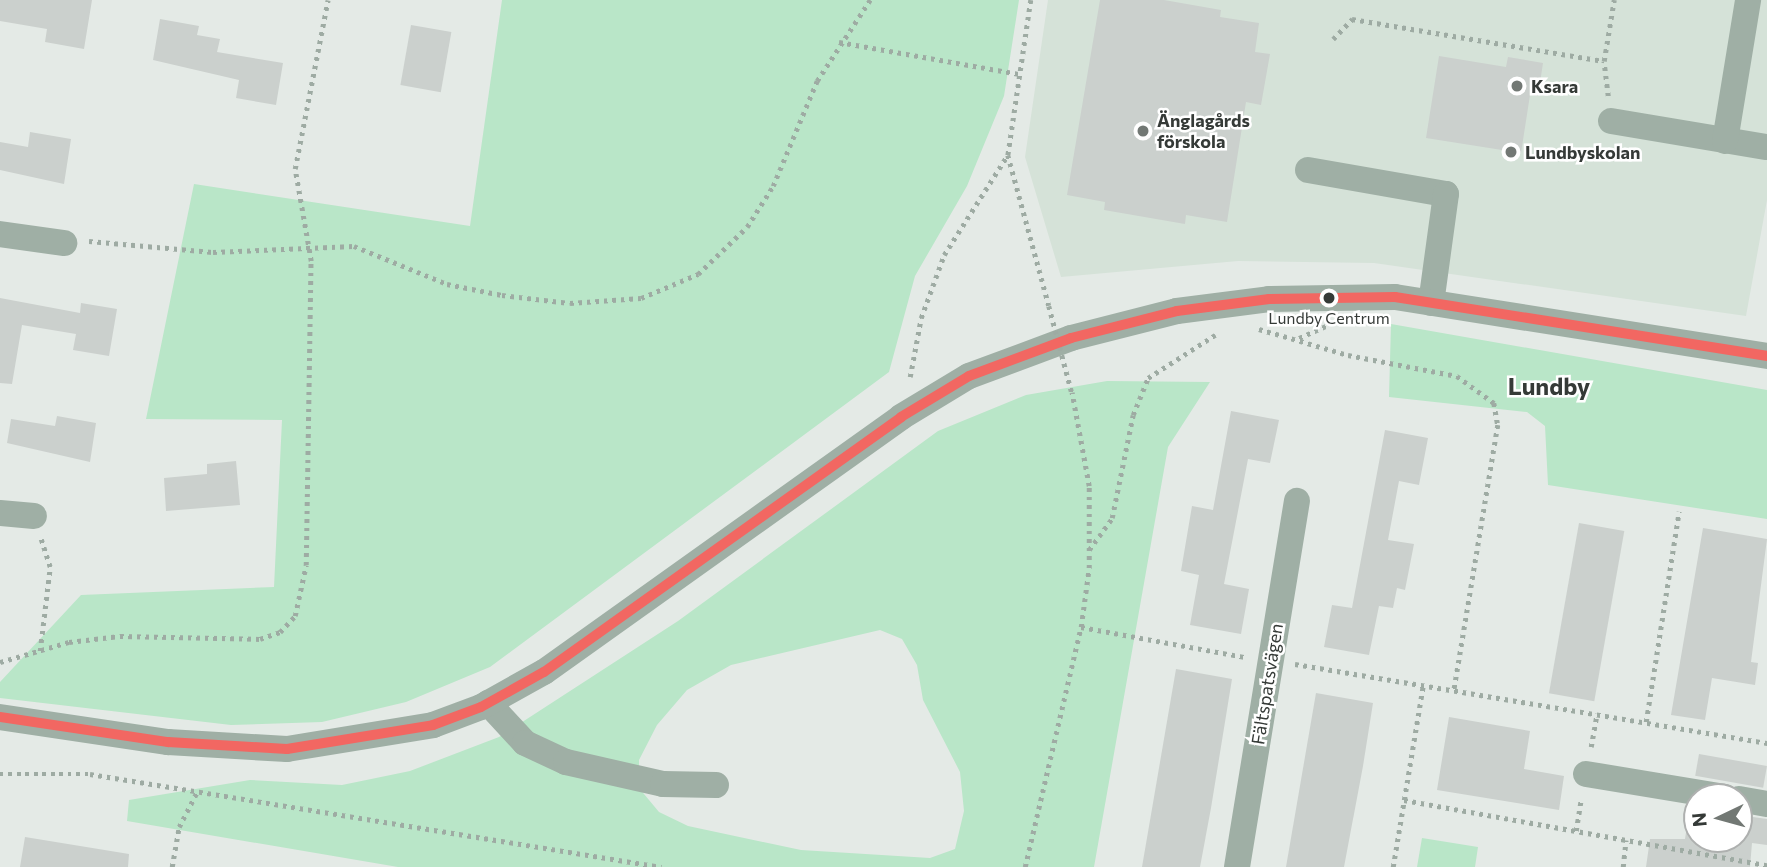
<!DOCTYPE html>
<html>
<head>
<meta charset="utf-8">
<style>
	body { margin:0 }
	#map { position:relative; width:1767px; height:867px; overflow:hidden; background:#e4eae6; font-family:Commissioner,sans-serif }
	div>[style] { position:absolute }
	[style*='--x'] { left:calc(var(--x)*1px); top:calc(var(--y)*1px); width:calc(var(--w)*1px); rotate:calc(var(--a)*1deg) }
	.built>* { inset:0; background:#d5e2d8 }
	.green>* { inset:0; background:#b9e6c8 }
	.building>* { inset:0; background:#cbd0cd; transform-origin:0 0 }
	.path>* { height:4.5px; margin-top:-2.25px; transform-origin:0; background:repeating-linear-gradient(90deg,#9eaba3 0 3.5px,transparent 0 8.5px) }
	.minor>* { height:26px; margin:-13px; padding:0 13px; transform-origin:13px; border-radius:13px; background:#9fafa5 }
	.path-bridge>* { height:4.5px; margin-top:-2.25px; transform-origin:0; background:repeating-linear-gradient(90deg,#9eaba3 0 3.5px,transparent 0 8.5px) }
	.bus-1>* { height:10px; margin:-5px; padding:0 5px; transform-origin:5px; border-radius:5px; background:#f26762 }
	.dots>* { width:19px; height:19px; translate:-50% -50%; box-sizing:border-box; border:4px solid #fff; border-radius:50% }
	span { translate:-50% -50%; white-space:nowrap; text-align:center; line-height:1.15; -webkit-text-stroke:5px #fff; paint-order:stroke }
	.bus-label { font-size:16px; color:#353a37 }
	.poi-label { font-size:18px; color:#353a37; font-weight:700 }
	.left { translate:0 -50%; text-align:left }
	.street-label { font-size:18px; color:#353a37 }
	.district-label { font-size:24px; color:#353a37; font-weight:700 }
	.north { position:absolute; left:1683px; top:783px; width:70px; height:70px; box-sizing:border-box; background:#fff; border:2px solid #aeb0af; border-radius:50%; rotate:265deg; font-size:19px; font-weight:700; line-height:28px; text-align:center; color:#353a37 }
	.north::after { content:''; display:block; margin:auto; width:24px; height:32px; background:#727874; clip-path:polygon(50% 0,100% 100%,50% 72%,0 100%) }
</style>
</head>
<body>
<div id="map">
	<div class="built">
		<i style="clip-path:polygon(1048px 0,1767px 0,1767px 200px,1746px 316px,1374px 263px,1238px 261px,1061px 277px,1025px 157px)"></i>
	</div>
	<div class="green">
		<i style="clip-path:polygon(502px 0,1019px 0,1004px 96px,967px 186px,915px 276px,889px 372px,490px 667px,406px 702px,322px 722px,231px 725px,0 698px,0 682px,81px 595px,274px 587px,282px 420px,146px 419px,194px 184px,470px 226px)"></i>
		<i style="clip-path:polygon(1391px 324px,1767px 390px,1767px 519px,1548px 485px,1545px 426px,1527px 412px,1389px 397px)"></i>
		<i style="clip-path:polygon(evenodd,1107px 381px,1210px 382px,1168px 447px,1094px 867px,398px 867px,127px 821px,129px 800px,250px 780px,342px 785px,410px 771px,499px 737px,678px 621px,938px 431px,1026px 395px,1107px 381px,880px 630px,902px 639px,917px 665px,923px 700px,960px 772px,964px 811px,955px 849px,930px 858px,801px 850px,688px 826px,659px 812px,639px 788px,639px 760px,657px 725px,687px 690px,731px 665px,880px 630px)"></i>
		<i style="clip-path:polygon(1422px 838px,1478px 847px,1475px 867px,1417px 867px)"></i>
	</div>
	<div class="building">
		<i style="clip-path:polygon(0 0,92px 0,84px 49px,45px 42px,47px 29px,0 21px)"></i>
		<i style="clip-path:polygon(1100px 0,1164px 0,1221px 10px,1220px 17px,1259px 23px,1255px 52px,1270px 54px,1261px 105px,1246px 102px,1227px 222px,1186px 215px,1185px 224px,1104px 210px,1105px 202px,1067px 195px)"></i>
		<i style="clip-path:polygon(160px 19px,199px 26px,197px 35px,220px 39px,217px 52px,283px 63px,276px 105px,236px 98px,239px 80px,153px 60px)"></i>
		<i style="left:411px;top:25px;width:41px;height:61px;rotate:10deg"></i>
		<i style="clip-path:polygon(1439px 56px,1506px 67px,1508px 57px,1543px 63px,1538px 96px,1530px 95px,1521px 153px,1426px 138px)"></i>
		<i style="clip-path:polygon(30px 132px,71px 139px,64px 184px,0 170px,0 142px,28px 147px)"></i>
		<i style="clip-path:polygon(0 298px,80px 313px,81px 303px,117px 309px,109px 356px,73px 350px,76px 334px,22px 325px,12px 384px,0 383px)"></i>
		<i style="clip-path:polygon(1231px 411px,1279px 420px,1270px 463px,1248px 459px,1224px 584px,1249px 589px,1241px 634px,1190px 625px,1199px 575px,1181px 571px,1192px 506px,1213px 510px)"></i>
		<i style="clip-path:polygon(57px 416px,96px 423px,90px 462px,7px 443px,11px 419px,55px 426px)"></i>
		<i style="clip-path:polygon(1385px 430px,1428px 438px,1419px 485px,1399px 481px,1388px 540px,1414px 544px,1405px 590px,1397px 588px,1393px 608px,1379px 606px,1369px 655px,1324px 647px,1332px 605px,1352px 608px)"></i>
		<i style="clip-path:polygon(236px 461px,240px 505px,166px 511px,164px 478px,207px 474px,207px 464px)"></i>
		<i style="left:1579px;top:523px;width:46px;height:173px;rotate:10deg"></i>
		<i style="clip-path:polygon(1703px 528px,1767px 539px,1751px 662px,1758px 663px,1755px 685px,1712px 678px,1705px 720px,1671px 715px)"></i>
		<i style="clip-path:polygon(1176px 669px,1232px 679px,1211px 808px,1200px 867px,1142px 867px)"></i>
		<i style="clip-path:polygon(1316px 693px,1373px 703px,1363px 766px,1344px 867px,1286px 867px)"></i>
		<i style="clip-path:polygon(1449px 717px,1530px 731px,1524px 769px,1564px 776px,1559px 810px,1437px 790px)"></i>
		<i style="left:1699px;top:754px;width:69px;height:22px;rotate:10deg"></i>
		<i style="clip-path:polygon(1690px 807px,1697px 808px,1697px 839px,1739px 839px,1739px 815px,1767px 819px,1767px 845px,1752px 843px,1750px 867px,1646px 867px,1650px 839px,1685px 839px)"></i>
		<i style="clip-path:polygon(25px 837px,129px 854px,128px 867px,20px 867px)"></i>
	</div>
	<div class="path">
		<i style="--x:1031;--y:0;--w:157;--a:98.4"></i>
		<i style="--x:1008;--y:155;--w:156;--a:74.8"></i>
		<i style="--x:1333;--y:39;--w:28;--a:-46"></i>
		<i style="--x:1352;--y:19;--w:255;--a:9.5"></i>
		<i style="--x:839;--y:42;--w:182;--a:10.1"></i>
		<i style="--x:1608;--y:96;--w:35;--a:-97"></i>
		<i style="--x:1604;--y:61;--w:62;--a:-80.7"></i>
		<i style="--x:89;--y:241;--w:124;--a:5.1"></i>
		<i style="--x:213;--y:252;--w:141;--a:-2.4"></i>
		<i style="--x:354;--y:246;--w:100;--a:22.2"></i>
		<i style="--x:447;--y:284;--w:56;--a:11.3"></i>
		<i style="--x:502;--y:295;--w:68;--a:6.7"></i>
		<i style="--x:570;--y:303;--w:71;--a:-4"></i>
		<i style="--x:641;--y:298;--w:62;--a:-22.8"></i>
		<i style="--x:698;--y:274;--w:68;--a:-43.8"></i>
		<i style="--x:747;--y:227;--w:49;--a:-57.6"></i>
		<i style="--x:773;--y:186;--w:114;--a:-67.3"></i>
		<i style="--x:817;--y:81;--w:97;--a:-56.8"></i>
		<i style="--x:1259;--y:329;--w:93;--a:16.3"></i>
		<i style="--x:1348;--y:355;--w:111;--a:10.9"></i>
		<i style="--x:1457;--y:376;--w:46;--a:36.1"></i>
		<i style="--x:1494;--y:403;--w:22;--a:80"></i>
		<i style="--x:1498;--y:425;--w:269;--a:99.4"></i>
		<i style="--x:1299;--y:338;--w:30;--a:-24"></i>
		<i style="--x:910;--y:377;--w:60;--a:-79.4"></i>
		<i style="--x:921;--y:318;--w:67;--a:-69.9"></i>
		<i style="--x:944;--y:255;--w:117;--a:-57.5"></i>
		<i style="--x:1089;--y:550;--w:39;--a:-54"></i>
		<i style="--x:1112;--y:518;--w:105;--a:-78.5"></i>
		<i style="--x:1133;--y:415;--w:40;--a:-68"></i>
		<i style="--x:1148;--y:378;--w:80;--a:-32.7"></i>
		<i style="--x:1081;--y:627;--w:167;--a:10.4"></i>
		<i style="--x:40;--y:651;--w:85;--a:-83.2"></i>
		<i style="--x:50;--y:567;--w:29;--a:-108"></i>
		<i style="--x:0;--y:662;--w:72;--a:-16.2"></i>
		<i style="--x:69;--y:642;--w:51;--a:-6.7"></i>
		<i style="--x:120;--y:636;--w:140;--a:1.2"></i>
		<i style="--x:260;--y:639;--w:21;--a:-19"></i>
		<i style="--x:280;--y:632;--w:22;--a:-47"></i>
		<i style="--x:295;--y:616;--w:52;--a:-77.8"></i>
		<i style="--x:306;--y:565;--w:304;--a:-89.1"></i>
		<i style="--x:311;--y:261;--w:93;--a:-99.9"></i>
		<i style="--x:295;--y:169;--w:172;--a:-79"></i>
		<i style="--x:1295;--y:664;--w:479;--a:9.5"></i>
		<i style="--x:1646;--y:722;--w:213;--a:-81.1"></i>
		<i style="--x:1591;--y:747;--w:34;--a:-80"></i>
		<i style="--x:0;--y:774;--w:90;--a:0"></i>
		<i style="--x:90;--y:774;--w:579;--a:9.25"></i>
		<i style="--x:1404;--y:800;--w:369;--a:10.2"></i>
		<i style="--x:1576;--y:831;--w:30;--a:-81"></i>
		<i style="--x:172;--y:867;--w:41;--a:-80.1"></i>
		<i style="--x:179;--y:827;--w:42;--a:-62.8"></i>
		<i style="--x:1025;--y:867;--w:246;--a:-76.9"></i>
		<i style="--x:1081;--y:627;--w:60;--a:-82.3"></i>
		<i style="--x:1089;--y:568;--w:82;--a:-90"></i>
		<i style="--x:1089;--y:486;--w:95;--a:-100.4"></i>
		<i style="--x:1393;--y:867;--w:184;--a:-80.6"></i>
		<i style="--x:1623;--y:867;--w:27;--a:-84"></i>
	</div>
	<div class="minor">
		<i style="--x:1611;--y:121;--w:158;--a:9.5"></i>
		<i style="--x:1725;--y:141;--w:143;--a:-80.7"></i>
		<i style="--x:1308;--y:170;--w:140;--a:9.9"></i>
		<i style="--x:1446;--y:194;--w:110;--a:97.8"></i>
		<i style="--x:0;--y:234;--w:65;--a:8"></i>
		<i style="--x:0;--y:513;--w:34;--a:5"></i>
		<i style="--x:488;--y:703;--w:54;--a:47.2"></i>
		<i style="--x:525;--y:743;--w:45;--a:24.9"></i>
		<i style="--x:566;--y:762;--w:99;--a:12.8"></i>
		<i style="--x:663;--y:784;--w:53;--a:1.1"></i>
		<i style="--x:0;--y:717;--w:170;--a:8.5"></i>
		<i style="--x:168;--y:742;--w:119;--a:3.4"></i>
		<i style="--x:287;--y:749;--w:148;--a:-9.3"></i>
		<i style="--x:433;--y:725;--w:51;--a:-20.6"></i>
		<i style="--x:481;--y:707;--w:72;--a:-29.1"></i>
		<i style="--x:544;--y:672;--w:439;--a:-35.5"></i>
		<i style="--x:901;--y:417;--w:79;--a:-31.1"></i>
		<i style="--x:969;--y:376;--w:109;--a:-20.4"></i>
		<i style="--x:1071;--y:338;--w:109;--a:-14.3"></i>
		<i style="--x:1177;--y:311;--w:93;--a:-7.4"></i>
		<i style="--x:1269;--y:299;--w:126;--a:-0.9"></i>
		<i style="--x:1395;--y:297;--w:377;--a:9"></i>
		<i style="--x:1586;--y:774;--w:141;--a:9.4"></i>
		<i style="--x:1739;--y:799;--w:28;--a:10"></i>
		<i style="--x:1237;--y:867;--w:371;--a:-80.7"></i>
	</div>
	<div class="path-bridge">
		<i style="--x:1049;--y:306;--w:90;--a:75.2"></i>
	</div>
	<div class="bus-1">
		<i style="--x:0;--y:717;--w:170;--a:8.5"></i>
		<i style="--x:168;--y:742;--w:119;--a:3.4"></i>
		<i style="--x:287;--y:749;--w:148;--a:-9.3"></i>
		<i style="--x:433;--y:725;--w:51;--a:-20.6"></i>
		<i style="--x:481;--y:707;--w:72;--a:-29.1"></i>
		<i style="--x:544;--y:672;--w:439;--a:-35.5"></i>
		<i style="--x:901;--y:417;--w:79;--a:-31.1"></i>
		<i style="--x:969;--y:376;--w:109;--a:-20.4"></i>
		<i style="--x:1071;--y:338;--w:109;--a:-14.3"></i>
		<i style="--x:1177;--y:311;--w:93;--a:-7.4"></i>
		<i style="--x:1269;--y:299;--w:126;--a:-0.9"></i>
		<i style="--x:1395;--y:297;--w:377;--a:9"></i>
	</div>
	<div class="dots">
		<i style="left:1517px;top:86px;background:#727874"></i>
		<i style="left:1143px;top:131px;background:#727874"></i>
		<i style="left:1511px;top:152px;background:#727874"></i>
		<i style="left:1329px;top:298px;background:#353a37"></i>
	</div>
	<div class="bus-label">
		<span style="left:1329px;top:318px">Lundby Centrum</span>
	</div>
	<div class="poi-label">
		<span class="left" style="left:1531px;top:86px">Ksara</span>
		<span class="left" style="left:1157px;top:131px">Änglagårds<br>förskola</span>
		<span class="left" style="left:1525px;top:152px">Lundbyskolan</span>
	</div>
	<div class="street-label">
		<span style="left:1267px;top:684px;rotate:-81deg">Fältspatsvägen</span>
	</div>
	<div class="district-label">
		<span style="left:1549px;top:386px">Lundby</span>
	</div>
	<div class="north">N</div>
</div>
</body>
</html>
